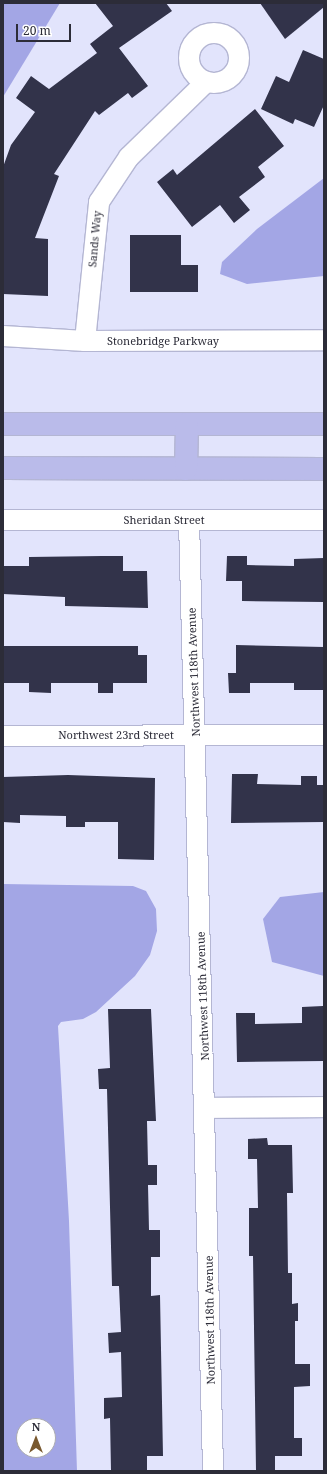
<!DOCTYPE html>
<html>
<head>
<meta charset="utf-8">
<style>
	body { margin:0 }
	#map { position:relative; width:327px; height:1474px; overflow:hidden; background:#e2e4fc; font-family:"Noto Serif",serif }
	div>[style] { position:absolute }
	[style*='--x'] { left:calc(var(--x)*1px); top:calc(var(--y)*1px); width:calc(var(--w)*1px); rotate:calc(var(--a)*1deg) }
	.water>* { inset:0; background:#a3a6e5 }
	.building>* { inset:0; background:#32334a }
	.roads { filter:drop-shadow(1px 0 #b4b6d3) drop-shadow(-1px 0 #b4b6d3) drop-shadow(0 1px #b4b6d3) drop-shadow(0 -1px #b4b6d3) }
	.minor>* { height:20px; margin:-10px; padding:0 10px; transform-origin:10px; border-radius:10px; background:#fff }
	.minor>.ring { margin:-10px; padding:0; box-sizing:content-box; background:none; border:20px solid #fff; border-radius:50% }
	.primary>* { height:22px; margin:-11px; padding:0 11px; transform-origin:11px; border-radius:11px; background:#babbea }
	span { translate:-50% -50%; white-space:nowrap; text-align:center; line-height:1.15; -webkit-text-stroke:4px #fff; paint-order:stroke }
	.street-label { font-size:11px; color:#2c2c38 }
	.frame { position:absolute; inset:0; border:4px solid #2c2c38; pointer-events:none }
	.north { position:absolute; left:16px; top:1418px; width:40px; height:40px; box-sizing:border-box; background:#fff; border:1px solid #ababaf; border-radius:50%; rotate:0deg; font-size:11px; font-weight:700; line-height:16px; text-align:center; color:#2c2c38 }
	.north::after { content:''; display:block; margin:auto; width:14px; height:18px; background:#79592f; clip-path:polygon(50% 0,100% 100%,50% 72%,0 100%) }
	.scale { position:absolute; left:16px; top:24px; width:55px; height:18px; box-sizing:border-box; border:2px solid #2c2c38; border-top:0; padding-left:5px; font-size:12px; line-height:14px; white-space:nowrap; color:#2c2c38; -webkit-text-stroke:3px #fff; paint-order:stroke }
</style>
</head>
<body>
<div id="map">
	<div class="water">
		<i style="clip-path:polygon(3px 3px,60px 3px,3px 97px)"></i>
		<i style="clip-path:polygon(324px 178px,324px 276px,247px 284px,220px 274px,222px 262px,257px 229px)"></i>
		<i style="clip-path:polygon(evenodd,3px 884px,133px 886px,146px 891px,156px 909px,157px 931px,150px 955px,135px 976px,96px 1012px,83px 1019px,61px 1022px,58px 1026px,69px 1221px,77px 1471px,3px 1471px,3px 884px,24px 1426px,48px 1426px,48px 1450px,24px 1450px,24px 1426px)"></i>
		<i style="clip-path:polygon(324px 892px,324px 976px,272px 962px,263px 919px,280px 897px)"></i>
	</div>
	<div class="building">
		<i style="clip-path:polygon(95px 3px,166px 3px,172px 11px,119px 48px,148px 86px,132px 98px,128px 93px,99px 115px,95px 111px,54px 174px,59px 176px,35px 238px,48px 239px,48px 296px,3px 294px,3px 167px,11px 145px,35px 112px,16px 98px,31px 76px,49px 89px,97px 53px,90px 44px,113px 26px)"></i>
		<i style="clip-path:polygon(260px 3px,324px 3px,324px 7px,285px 39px)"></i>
		<i style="clip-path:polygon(303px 50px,324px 59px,324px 105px,314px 127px,295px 119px,293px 124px,261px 109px,276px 76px,289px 82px)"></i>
		<i style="clip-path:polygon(255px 109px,284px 146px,258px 167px,265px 177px,239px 197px,250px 210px,234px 223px,220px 205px,192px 227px,157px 182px,173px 169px,177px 175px)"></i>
		<i style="clip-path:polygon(130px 235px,181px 235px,181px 265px,198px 265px,198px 292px,130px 292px)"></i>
		<i style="clip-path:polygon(102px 556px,123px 556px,123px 571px,147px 571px,148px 608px,65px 606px,65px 597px,3px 594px,3px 566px,29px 566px,29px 557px)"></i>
		<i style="clip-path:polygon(227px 556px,247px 556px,247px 565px,294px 566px,294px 559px,324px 558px,324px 602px,242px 601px,242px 581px,226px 581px)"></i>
		<i style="clip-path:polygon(236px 645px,324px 647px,324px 690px,294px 690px,294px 683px,250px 683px,250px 693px,229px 693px,228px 673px,236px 673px)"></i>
		<i style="clip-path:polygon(3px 646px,138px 646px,138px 655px,147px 655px,147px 683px,113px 683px,113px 693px,98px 693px,98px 683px,51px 683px,51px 693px,29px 692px,29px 683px,3px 683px)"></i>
		<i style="clip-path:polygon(232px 774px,258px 774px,257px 784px,301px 785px,301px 776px,317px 776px,317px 785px,324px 785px,324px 822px,231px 823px)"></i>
		<i style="clip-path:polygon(68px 775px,155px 778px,154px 860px,118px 859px,118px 822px,85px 822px,85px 827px,66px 827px,66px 816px,20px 815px,20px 823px,3px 822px,3px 777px)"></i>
		<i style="clip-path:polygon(323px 1006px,324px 1061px,237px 1062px,236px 1013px,255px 1013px,255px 1024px,302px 1023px,302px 1007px)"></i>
		<i style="clip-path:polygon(108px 1009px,151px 1009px,156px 1121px,147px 1121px,148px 1165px,157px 1165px,157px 1185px,148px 1185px,149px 1230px,160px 1230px,160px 1257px,151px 1257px,151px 1296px,160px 1295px,163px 1456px,147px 1456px,147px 1471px,111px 1471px,110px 1418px,104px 1419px,104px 1398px,122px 1397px,121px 1352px,109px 1353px,108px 1333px,121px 1332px,119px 1286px,112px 1286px,107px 1089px,99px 1089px,98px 1069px,110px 1068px)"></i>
		<i style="clip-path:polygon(267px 1138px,268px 1145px,292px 1145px,293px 1193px,287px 1193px,288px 1273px,292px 1273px,292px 1304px,298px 1303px,298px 1321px,295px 1321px,295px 1364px,310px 1364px,310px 1386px,294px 1387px,294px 1438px,302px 1438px,302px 1456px,275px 1456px,275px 1471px,256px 1471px,253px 1256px,249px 1256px,249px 1208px,258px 1208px,257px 1159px,248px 1159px,248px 1139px)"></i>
	</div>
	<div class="roads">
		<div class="minor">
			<i class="ring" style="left:189px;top:33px;width:30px;height:30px"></i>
			<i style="--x:3;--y:336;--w:82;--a:3.5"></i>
			<i style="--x:85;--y:341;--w:239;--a:-0.2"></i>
			<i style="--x:85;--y:341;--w:140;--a:-84.2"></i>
			<i style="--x:99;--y:202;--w:54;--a:-56.3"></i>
			<i style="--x:129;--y:157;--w:107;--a:-44.2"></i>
			<i style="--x:3;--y:520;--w:321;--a:0"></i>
			<i style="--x:189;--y:520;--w:951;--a:88.55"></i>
			<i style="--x:3;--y:736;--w:321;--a:-0.2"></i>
			<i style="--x:206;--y:1108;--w:118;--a:-0.5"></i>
		</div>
		<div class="primary">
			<i style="--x:3;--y:424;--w:321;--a:0"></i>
			<i style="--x:3;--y:468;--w:321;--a:0.2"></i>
			<i style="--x:186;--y:469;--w:45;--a:-88.7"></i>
		</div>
	</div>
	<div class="street-label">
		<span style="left:95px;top:239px;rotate:-85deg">Sands Way</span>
		<span style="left:163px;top:341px">Stonebridge Parkway</span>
		<span style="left:164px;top:520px">Sheridan Street</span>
		<span style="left:194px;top:672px;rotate:-92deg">Northwest 118th Avenue</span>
		<span style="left:116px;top:735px">Northwest 23rd Street</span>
		<span style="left:203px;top:996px;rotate:-92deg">Northwest 118th Avenue</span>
		<span style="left:210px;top:1320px;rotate:-91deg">Northwest 118th Avenue</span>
	</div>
	<div class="frame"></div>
	<div class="north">N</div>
	<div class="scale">20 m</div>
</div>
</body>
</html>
